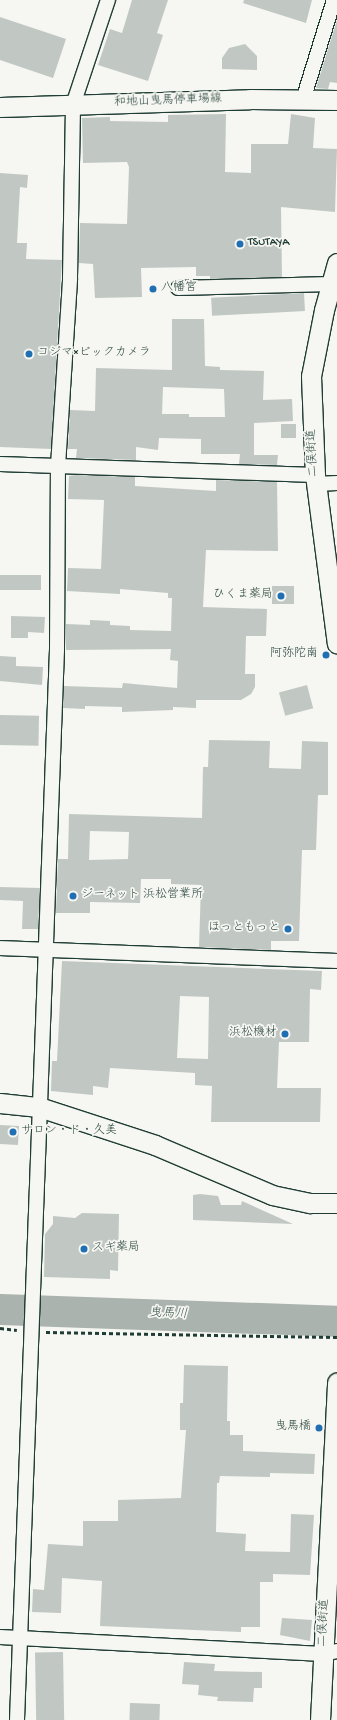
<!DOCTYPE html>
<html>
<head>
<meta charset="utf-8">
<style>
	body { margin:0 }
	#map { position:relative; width:337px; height:1720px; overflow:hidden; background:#f6f6f2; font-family:"Gochi Hand","Klee One",sans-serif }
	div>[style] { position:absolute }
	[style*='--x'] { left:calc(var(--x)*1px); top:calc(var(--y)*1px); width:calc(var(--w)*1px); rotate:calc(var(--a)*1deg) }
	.river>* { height:31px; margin:-15.5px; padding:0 15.5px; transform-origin:15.5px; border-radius:15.5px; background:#aab3ae }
	.building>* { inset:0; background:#c1c8c3; transform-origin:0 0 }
	.path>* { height:2.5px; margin-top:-1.25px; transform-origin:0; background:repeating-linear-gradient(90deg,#1f3d34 0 4px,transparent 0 7px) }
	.roads { filter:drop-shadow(1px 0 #1f3d34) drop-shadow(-1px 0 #1f3d34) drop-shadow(0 1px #1f3d34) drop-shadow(0 -1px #1f3d34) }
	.street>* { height:14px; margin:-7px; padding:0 7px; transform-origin:7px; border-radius:7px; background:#f6f6f2 }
	.secondary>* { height:19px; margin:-9.5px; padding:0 9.5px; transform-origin:9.5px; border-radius:9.5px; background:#f6f6f2 }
	.dots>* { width:11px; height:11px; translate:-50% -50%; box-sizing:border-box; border:2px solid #f6f6f2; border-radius:50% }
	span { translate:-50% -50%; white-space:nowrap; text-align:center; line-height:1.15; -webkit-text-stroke:3.5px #f6f6f2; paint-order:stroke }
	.street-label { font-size:12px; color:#1f3d34 }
	.poi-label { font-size:12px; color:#1f3d34 }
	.left { translate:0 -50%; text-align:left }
	.right { translate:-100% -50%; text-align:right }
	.water-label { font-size:13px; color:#425a52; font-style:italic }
</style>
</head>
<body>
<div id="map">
	<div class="river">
		<i style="--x:0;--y:1309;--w:337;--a:2"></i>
	</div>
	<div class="building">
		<i style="clip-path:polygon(132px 0,168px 0,157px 33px,163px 35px,148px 81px,98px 65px,110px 29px,122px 33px)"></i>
		<i style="clip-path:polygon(244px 0,312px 0,306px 23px,243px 3px)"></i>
		<i style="clip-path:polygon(0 17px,66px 39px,53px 78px,0 60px)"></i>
		<i style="clip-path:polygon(337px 20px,337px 83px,330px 82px,328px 89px,316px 88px)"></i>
		<i style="clip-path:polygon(245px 44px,257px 56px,257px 70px,222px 69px,222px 58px,229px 48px)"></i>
		<i style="clip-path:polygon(226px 114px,225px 172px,251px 173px,251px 144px,288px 144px,291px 114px,315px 118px,313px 148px,337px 149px,335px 212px,281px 207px,282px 277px,210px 279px,210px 276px,196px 276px,196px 267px,141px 268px,142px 297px,95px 298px,93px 264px,79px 263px,80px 223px,127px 224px,129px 167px,127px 162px,83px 163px,82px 118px,110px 117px,110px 121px,168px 122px,168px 115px)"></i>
		<i style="clip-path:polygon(0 173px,28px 175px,27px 188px,20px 187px,17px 243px,27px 243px,26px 259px,62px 260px,51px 449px,0 447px)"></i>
		<i style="left:304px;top:293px;width:18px;height:93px;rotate:87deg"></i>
		<i style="clip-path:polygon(evenodd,172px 319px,204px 319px,205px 366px,220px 367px,220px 370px,264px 371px,263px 400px,292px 399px,293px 421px,254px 423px,254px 455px,278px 455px,277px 465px,239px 464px,240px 454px,201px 454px,201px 439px,159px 438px,158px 450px,136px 447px,136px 460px,76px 458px,77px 449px,68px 449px,70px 410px,95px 411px,96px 368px,172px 370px,172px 319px,163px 387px,224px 389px,225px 417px,189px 417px,189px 414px,162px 414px,163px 387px)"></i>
		<i style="left:296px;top:424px;width:14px;height:15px;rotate:90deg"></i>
		<i style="clip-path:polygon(76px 475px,135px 477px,135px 486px,216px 491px,216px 480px,277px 482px,278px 551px,206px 550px,203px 607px,267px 609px,266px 636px,246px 636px,245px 674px,255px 674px,255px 687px,251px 694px,241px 700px,196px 700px,196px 708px,173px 707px,173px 710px,122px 712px,122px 707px,85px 706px,85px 709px,63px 708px,64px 686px,122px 688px,123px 683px,177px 688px,178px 661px,170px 660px,171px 649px,66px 650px,66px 624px,90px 625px,90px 620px,110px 621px,110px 625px,130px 626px,130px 630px,171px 631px,172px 598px,168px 598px,168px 593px,120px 589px,120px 594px,67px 591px,68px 568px,101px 569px,104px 500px,68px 499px,69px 476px)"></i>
		<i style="left:0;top:575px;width:41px;height:15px"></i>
		<i style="left:272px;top:586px;width:22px;height:18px"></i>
		<i style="clip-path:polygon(11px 616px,45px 617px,44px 633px,28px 632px,28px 638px,11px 638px)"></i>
		<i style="clip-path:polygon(0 656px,16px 657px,16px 666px,43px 667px,42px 685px,0 681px)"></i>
		<i style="left:307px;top:685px;width:24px;height:29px;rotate:75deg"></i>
		<i style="left:0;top:715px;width:39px;height:30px;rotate:1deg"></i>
		<i style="clip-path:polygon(evenodd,209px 740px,270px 741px,269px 768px,301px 769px,302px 741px,328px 742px,328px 795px,318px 795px,316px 850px,302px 850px,299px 941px,271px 941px,271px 950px,199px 947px,201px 885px,171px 884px,171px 879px,141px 879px,140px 903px,90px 902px,90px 913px,56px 913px,58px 859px,68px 859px,69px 814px,202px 818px,203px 767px,208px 767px,209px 740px,90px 831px,129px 832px,128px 859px,89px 860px,90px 831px)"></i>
		<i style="clip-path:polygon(0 887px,40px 888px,38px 929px,22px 929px,23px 901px,0 900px)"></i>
		<i style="clip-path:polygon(evenodd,62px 961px,322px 971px,321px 990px,310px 989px,309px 1042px,279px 1042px,277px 1088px,321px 1088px,320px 1122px,211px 1122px,212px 1086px,195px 1085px,195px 1073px,110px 1068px,108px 1088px,93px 1086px,93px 1095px,51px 1091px,52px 1061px,57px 1061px,62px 961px,180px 996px,209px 997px,208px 1059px,177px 1058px,180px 996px)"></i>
		<i style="left:0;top:1125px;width:19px;height:19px;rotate:3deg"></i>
		<i style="clip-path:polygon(200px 1194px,218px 1196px,221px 1205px,241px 1205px,242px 1201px,293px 1224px,193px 1220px,193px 1195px)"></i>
		<i style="clip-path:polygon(82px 1213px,119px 1214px,118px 1271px,110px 1270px,110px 1279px,44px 1277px,45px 1234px,53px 1224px,53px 1216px,75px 1218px)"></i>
		<i style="clip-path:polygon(184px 1365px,228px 1366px,227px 1421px,230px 1421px,230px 1435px,243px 1435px,243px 1451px,315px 1454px,314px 1474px,270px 1473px,270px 1477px,220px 1476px,219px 1483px,217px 1483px,216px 1532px,246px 1534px,245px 1551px,290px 1552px,291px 1514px,314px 1515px,310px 1575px,273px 1574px,273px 1582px,260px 1582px,260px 1627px,241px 1627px,241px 1632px,100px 1626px,102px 1581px,62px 1578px,61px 1613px,32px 1612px,33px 1589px,44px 1590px,48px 1544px,83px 1546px,83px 1521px,118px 1521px,118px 1500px,181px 1498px,186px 1430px,180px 1430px,180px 1403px,183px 1403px)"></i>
		<i style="clip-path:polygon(282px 1618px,312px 1620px,310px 1641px,280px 1635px)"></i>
		<i style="left:63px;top:1652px;width:68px;height:28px;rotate:89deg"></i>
		<i style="clip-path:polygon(184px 1662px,215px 1664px,214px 1671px,262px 1672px,262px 1688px,254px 1688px,253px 1702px,217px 1701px,218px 1697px,198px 1695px,199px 1685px,182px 1684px)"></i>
		<i style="left:130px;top:1703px;width:30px;height:17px;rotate:2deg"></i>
	</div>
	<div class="path">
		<i style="--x:0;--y:1328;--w:17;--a:7"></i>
		<i style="--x:46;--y:1332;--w:291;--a:1"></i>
	</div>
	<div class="roads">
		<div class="street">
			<i style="--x:303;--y:100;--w:105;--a:-72.8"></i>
			<i style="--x:178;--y:288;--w:153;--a:-1.5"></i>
			<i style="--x:0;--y:464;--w:315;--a:2"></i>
			<i style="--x:316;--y:484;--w:21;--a:-3"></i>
			<i style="--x:0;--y:948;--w:337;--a:2.2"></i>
			<i style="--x:0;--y:1637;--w:323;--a:3"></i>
			<i style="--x:323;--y:1654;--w:14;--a:-12"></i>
			<i style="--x:17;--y:1720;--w:1071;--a:-87.86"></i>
			<i style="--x:57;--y:650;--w:184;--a:-89.7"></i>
			<i style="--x:58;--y:466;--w:188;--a:-86.3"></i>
			<i style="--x:70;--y:278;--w:173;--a:-89"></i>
			<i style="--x:73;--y:105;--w:111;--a:-71.6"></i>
		</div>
		<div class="secondary">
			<i style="--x:0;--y:107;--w:250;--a:-1.8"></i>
			<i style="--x:250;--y:99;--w:87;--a:0.7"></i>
			<i style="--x:337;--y:263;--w:49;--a:105.5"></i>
			<i style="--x:324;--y:310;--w:67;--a:101.1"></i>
			<i style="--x:311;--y:376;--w:99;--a:87.7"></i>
			<i style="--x:315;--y:475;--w:170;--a:82.6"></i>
			<i style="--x:0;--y:1103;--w:39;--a:6"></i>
			<i style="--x:39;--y:1107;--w:122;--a:18.1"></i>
			<i style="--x:155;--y:1145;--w:127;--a:23.1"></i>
			<i style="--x:272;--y:1195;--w:39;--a:12"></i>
			<i style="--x:310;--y:1203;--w:27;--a:0"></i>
			<i style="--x:320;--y:1720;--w:338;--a:-87.1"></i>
		</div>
	</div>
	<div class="dots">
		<i style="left:240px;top:244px;background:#1f6fb2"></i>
		<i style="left:153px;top:289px;background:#1f6fb2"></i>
		<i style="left:29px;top:354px;background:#1f6fb2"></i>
		<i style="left:281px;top:596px;background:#1f6fb2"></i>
		<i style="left:326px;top:655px;background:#1f6fb2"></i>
		<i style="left:73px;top:896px;background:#1f6fb2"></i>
		<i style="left:288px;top:929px;background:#1f6fb2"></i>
		<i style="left:285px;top:1034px;background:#1f6fb2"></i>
		<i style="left:13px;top:1132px;background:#1f6fb2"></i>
		<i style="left:84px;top:1249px;background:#1f6fb2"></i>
		<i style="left:319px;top:1428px;background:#1f6fb2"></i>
	</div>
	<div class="street-label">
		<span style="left:168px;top:102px;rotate:-2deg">和地山曳馬停車場線</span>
		<span style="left:314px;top:453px;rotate:-93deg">二俣街道</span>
		<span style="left:325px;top:1623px;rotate:-87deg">二俣街道</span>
	</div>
	<div class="poi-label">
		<span class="left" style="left:248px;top:244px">TSUTAYA</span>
		<span class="left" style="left:161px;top:289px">八幡宮</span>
		<span class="left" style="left:37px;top:354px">コジマ×ビックカメラ</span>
		<span class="right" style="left:273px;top:596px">ひくま薬局</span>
		<span class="right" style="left:318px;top:655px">阿弥陀南</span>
		<span class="left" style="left:81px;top:896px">ジーネット 浜松営業所</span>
		<span class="right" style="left:280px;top:929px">ほっともっと</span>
		<span class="right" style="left:277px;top:1034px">浜松機材</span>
		<span class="left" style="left:21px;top:1132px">サロン・ド・久美</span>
		<span class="left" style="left:92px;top:1249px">スギ薬局</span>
		<span class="right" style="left:311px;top:1428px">曳馬橋</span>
	</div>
	<div class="water-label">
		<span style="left:168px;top:1315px;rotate:2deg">曳馬川</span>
	</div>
</div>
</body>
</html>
